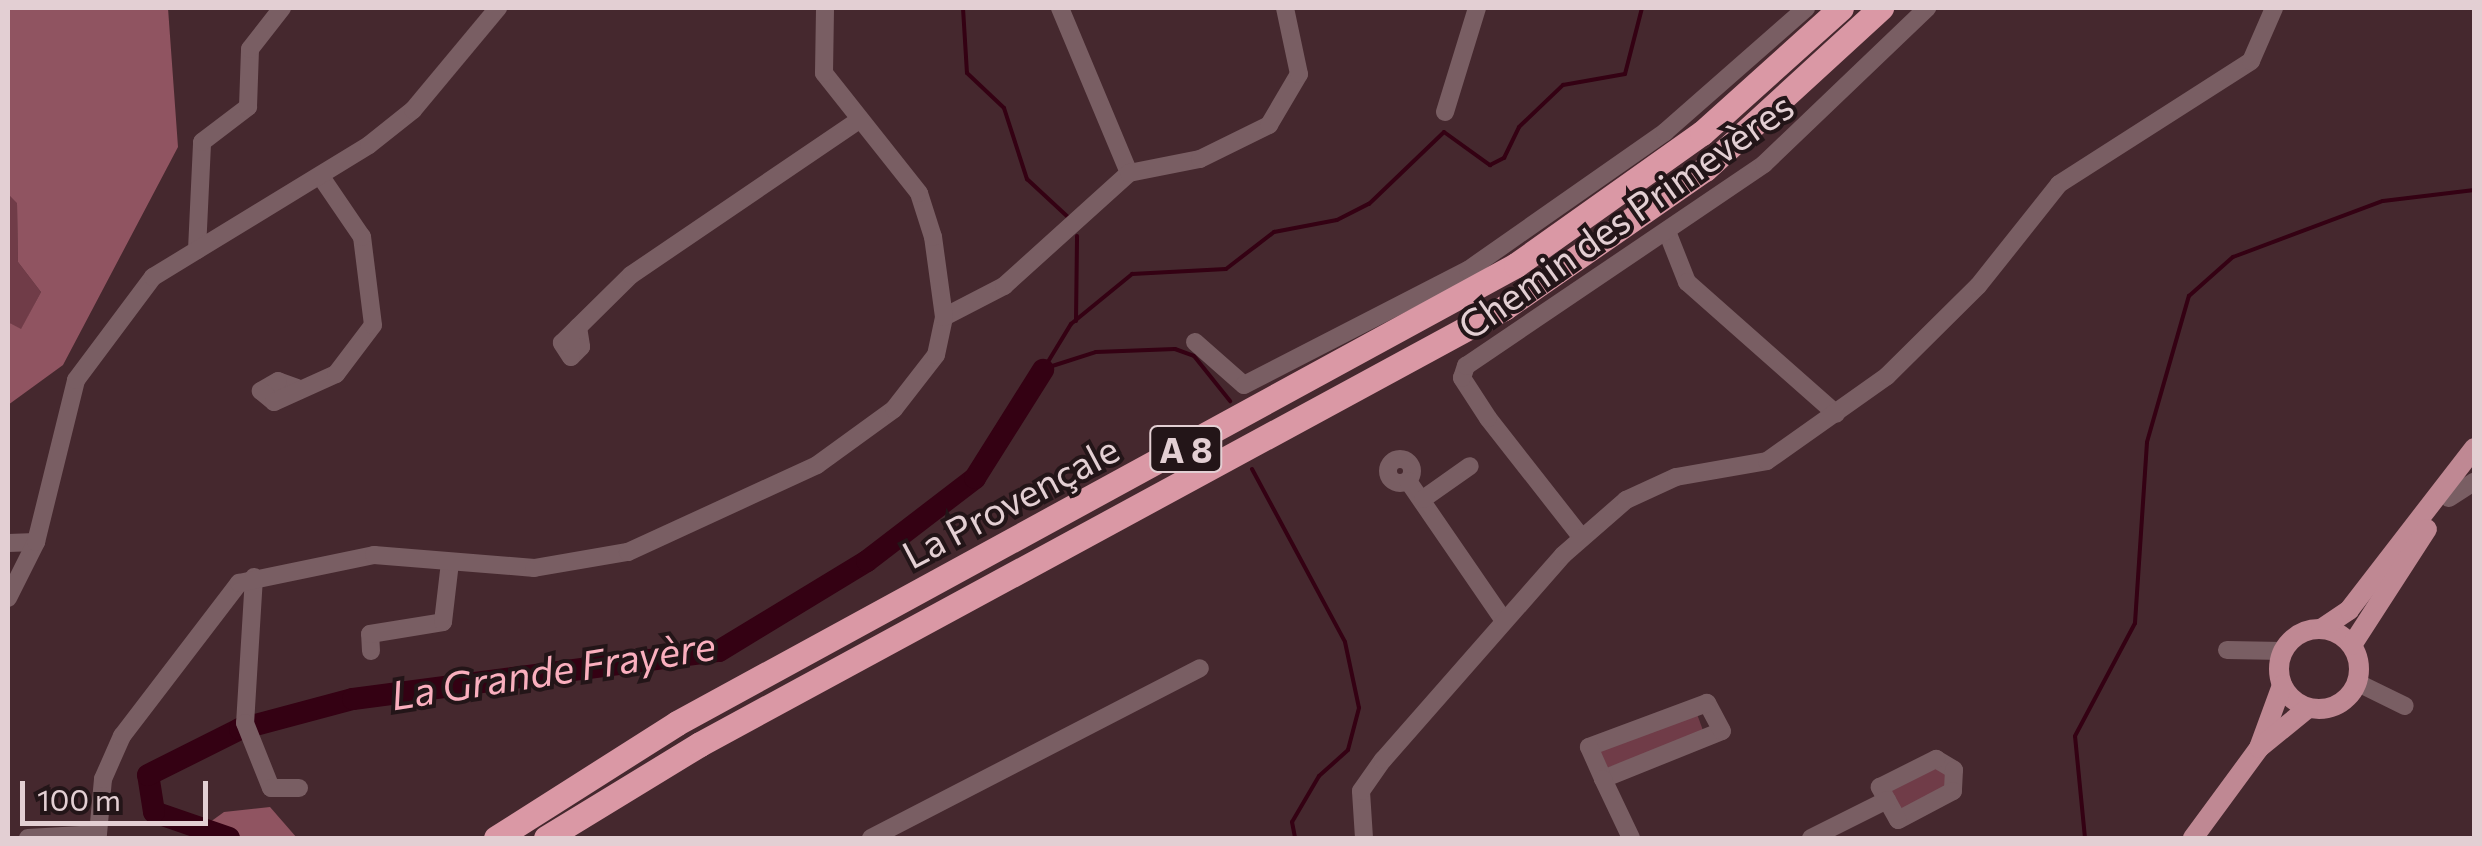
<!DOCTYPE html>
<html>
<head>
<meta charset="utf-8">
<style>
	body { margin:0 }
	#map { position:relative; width:2482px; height:846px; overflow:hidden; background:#45282e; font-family:Commissioner,sans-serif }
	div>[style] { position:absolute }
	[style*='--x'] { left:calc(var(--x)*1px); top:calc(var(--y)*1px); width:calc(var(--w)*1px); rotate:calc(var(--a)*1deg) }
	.green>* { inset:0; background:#703c48; transform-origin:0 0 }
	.forest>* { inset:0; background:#905461 }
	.stream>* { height:4px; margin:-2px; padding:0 2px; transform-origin:2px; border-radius:2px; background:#340113 }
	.river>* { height:22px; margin:-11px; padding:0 11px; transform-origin:11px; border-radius:11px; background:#340113 }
	.minor>* { height:18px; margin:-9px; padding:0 9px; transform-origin:9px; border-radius:9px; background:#795e63 }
	.minor>.ring { margin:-9px; padding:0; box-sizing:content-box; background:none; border:18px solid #795e63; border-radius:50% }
	.major>* { height:20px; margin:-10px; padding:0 10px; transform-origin:10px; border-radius:10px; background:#bf8893 }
	.major>.ring { margin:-10px; padding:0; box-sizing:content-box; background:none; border:20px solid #bf8893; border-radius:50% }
	.highway>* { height:25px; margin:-12.5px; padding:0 12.5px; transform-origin:12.5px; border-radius:12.5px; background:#da98a5 }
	span { translate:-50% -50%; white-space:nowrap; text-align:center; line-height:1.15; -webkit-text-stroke:8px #231518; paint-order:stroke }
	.shield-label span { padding:2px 8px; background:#231518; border:2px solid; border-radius:8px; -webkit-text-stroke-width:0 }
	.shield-label { font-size:35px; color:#e3cfd3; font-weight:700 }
	.street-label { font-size:38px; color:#e3cfd3 }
	.water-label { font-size:40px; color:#faafbe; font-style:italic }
	.frame { position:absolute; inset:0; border:10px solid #e3cfd3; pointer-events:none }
	.scale { position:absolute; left:20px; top:781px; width:188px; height:45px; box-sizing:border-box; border:5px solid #e3cfd3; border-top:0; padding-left:12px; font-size:30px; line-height:35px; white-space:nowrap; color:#e3cfd3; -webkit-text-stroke:8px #231518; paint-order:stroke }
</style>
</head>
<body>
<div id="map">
	<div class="green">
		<i style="clip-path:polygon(8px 194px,17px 202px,18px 262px,41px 292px,21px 330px,8px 322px)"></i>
		<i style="left:1697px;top:714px;width:20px;height:106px;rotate:70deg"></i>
		<i style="clip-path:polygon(1929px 768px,1944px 769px,1949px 784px,1900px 813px,1888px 788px)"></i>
	</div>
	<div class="forest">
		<i style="clip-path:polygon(8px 8px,168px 8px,178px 147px,63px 365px,8px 405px,8px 322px,21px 329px,41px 292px,18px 262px,17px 203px,8px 194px)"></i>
		<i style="clip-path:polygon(270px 807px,297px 838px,188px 838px,224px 812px)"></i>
	</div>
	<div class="stream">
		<i style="--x:963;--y:8;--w:65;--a:86.5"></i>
		<i style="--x:967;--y:73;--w:51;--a:43.4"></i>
		<i style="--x:1004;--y:108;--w:75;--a:72.1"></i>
		<i style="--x:1027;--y:179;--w:57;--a:42.9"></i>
		<i style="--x:1076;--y:321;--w:85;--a:-89.3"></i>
		<i style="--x:1046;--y:368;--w:52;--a:-17.7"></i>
		<i style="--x:1096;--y:352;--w:79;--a:-2.2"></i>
		<i style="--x:1175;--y:349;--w:20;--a:20"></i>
		<i style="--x:1194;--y:356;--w:58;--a:51.3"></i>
		<i style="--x:1043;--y:370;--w:54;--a:-58.7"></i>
		<i style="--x:1071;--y:324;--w:79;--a:-39.3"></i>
		<i style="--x:1132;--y:274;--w:94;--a:-3"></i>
		<i style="--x:1226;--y:269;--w:61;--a:-37.6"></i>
		<i style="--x:1274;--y:232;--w:64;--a:-10.8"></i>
		<i style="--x:1337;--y:220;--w:36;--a:-27"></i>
		<i style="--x:1369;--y:204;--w:104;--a:-43.8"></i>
		<i style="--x:1444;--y:132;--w:57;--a:35.7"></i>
		<i style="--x:1490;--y:165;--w:16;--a:-27"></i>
		<i style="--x:1504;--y:158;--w:34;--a:-64"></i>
		<i style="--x:1519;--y:127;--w:61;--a:-43.7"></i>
		<i style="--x:1563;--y:85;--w:63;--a:-10.1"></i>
		<i style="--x:1625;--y:74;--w:68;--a:-75.6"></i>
		<i style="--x:1252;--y:469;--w:196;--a:61.7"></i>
		<i style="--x:1345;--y:642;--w:67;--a:78"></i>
		<i style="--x:1359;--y:708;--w:43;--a:104.7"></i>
		<i style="--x:1348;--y:750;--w:39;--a:138"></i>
		<i style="--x:1319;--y:776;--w:53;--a:120.4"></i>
		<i style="--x:1292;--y:822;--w:16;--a:79"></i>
		<i style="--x:2085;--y:838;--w:102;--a:-95.6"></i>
		<i style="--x:2075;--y:736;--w:128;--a:-62"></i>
		<i style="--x:2135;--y:623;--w:181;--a:-86.2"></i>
		<i style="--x:2147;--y:442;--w:152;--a:-74"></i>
		<i style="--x:2189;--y:296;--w:59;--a:-41.6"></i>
		<i style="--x:2233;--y:257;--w:160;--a:-20.5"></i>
		<i style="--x:2383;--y:201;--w:92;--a:-6.9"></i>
	</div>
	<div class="river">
		<i style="--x:229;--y:838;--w:79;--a:-160.9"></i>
		<i style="--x:154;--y:812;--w:37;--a:-99"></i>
		<i style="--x:148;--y:775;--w:103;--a:-26.6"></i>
		<i style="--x:240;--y:729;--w:117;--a:-14.9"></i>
		<i style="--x:353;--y:699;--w:369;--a:-7.5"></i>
		<i style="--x:719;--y:651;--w:173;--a:-31.3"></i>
		<i style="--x:867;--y:561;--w:136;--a:-37.5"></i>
		<i style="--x:975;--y:478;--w:128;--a:-57.8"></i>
	</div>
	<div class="minor">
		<i style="--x:1060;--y:8;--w:179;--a:67.3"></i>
		<i style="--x:1445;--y:112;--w:109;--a:-72.9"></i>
		<i style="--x:1668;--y:234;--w:52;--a:68.4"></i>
		<i style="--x:1687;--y:282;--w:199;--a:41.5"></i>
		<i style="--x:197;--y:250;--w:108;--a:-87.3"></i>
		<i style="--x:202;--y:142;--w:58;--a:-37.3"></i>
		<i style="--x:248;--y:107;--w:58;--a:-88"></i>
		<i style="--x:250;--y:49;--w:52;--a:-52"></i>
		<i style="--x:944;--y:317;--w:68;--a:-27.3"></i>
		<i style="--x:1004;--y:286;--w:169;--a:-42.1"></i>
		<i style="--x:1129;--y:173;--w:72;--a:-11.2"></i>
		<i style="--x:1200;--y:159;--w:77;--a:-26.2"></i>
		<i style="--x:1269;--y:125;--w:59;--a:-59.5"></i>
		<i style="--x:1299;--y:74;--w:67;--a:-102"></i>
		<i style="--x:578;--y:327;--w:20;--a:81"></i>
		<i style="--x:581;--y:347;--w:14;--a:135"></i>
		<i style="--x:571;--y:357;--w:17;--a:-123"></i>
		<i style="--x:562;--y:343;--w:97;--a:-44.6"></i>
		<i style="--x:631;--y:275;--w:276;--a:-34.2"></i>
		<i style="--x:1195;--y:342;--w:65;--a:41.3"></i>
		<i style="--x:1244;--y:385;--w:252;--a:-27.2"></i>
		<i style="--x:1468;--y:270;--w:241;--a:-35"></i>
		<i style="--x:1665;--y:132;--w:188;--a:-41.3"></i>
		<i style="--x:297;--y:388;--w:20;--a:-160"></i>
		<i style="--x:278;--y:381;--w:20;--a:150"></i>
		<i style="--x:261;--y:391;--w:17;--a:40"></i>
		<i style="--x:274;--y:402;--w:68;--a:-24.3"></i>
		<i style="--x:336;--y:374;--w:61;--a:-52.9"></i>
		<i style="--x:373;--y:325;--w:89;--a:-97.1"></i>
		<i style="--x:362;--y:237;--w:73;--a:-124.3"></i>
		<i class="ring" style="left:1388px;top:459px;width:6px;height:6px"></i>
		<i style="--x:1408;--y:481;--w:166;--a:55.5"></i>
		<i style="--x:2449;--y:498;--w:30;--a:-33"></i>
		<i style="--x:1423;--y:499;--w:57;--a:-35.1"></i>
		<i style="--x:1582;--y:538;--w:152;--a:-128.1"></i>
		<i style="--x:1488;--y:418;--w:48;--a:-123"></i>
		<i style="--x:1462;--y:378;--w:13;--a:-72"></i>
		<i style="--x:1466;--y:366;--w:360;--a:-34.1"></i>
		<i style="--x:1764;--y:164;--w:226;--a:-43.7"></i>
		<i style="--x:8;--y:543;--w:28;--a:-2"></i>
		<i style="--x:254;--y:577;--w:146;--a:93.5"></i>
		<i style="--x:245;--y:723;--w:70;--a:68.2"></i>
		<i style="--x:271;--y:788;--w:28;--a:0"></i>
		<i style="--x:8;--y:598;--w:63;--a:-63.4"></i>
		<i style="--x:36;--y:542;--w:167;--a:-76.1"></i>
		<i style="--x:76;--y:380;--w:129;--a:-53.2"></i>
		<i style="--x:153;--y:277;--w:253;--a:-31.4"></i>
		<i style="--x:369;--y:145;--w:56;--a:-38.5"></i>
		<i style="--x:413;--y:110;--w:133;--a:-50.2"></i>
		<i style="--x:2227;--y:650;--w:56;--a:1"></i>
		<i style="--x:371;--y:651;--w:17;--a:-93"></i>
		<i style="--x:370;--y:634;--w:74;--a:-9.3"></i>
		<i style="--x:443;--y:622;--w:60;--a:-83.3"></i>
		<i style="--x:2358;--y:683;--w:52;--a:26.1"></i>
		<i style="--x:1936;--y:759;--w:21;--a:31"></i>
		<i style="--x:1954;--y:770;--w:21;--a:93"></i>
		<i style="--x:1953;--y:791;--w:62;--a:152.2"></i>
		<i style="--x:1898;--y:820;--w:38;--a:-119"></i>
		<i style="--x:1880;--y:787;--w:63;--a:-26.6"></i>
		<i style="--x:1603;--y:779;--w:128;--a:-22"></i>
		<i style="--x:1722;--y:731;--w:32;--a:-118"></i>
		<i style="--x:1707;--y:703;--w:126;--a:159.6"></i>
		<i style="--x:1589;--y:747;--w:35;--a:66"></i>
		<i style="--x:1603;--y:779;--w:65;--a:64.6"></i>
		<i style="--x:98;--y:834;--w:55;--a:-84.8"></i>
		<i style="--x:103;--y:779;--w:47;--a:-66.2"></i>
		<i style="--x:122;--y:736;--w:193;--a:-52.6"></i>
		<i style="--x:239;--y:583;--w:138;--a:-11.7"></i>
		<i style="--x:374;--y:555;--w:161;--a:4.6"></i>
		<i style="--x:534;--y:568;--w:95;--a:-9.7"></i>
		<i style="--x:628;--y:552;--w:208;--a:-24.7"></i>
		<i style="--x:817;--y:465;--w:95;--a:-36"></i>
		<i style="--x:894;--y:409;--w:68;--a:-52.1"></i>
		<i style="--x:936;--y:355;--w:39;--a:-78"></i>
		<i style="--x:944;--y:317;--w:81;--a:-97.8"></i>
		<i style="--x:933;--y:237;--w:46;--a:-107.7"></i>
		<i style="--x:919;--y:193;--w:153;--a:-128.4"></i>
		<i style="--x:824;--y:73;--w:65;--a:-89.1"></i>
		<i style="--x:28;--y:838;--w:70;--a:-3.3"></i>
		<i style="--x:871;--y:838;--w:370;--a:-27.3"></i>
		<i style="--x:1364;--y:838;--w:47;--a:-93.7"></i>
		<i style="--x:1361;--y:791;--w:38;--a:-55"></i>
		<i style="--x:1383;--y:760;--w:273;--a:-48.7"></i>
		<i style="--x:1563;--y:555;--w:84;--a:-41.1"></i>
		<i style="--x:1626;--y:500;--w:55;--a:-24.7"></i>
		<i style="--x:1676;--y:477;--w:92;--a:-10"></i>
		<i style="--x:1767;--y:461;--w:147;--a:-35.3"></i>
		<i style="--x:1887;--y:376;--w:128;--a:-44.7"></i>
		<i style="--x:1978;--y:286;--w:130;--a:-51.5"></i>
		<i style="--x:2059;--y:184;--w:228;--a:-32.6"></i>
		<i style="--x:2251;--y:61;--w:58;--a:-66.5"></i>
		<i style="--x:1811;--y:838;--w:85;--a:-26.6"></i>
	</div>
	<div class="major">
		<i class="ring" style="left:2279px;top:629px;width:60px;height:60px"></i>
		<i style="--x:2321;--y:629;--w:34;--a:-34"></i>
		<i style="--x:2349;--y:610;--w:205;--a:-52.3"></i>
		<i style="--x:2352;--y:645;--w:138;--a:-57.1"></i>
		<i style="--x:2259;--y:748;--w:67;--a:-69.9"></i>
		<i style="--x:2193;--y:838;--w:112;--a:-53.7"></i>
		<i style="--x:2259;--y:748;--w:63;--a:-39.2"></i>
	</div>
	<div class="highway">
		<i style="--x:496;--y:838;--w:214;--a:-32.4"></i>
		<i style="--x:677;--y:723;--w:956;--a:-28.63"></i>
		<i style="--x:1516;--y:265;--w:228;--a:-35.4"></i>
		<i style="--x:1702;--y:133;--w:187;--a:-42"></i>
		<i style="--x:546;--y:838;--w:180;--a:-31.4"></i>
		<i style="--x:700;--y:744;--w:915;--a:-28.47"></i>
		<i style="--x:1504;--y:308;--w:244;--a:-34.7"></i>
		<i style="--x:1705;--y:169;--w:239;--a:-42.5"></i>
	</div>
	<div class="shield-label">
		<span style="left:1186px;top:449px">A 8</span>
	</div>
	<div class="street-label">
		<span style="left:1625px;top:215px;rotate:-35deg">Chemin des Primevères</span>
		<span style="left:1010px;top:501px;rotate:-28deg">La Provençale</span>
	</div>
	<div class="water-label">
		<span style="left:553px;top:669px;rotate:-9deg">La Grande Frayère</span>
	</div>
	<div class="frame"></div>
	<div class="scale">100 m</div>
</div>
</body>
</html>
